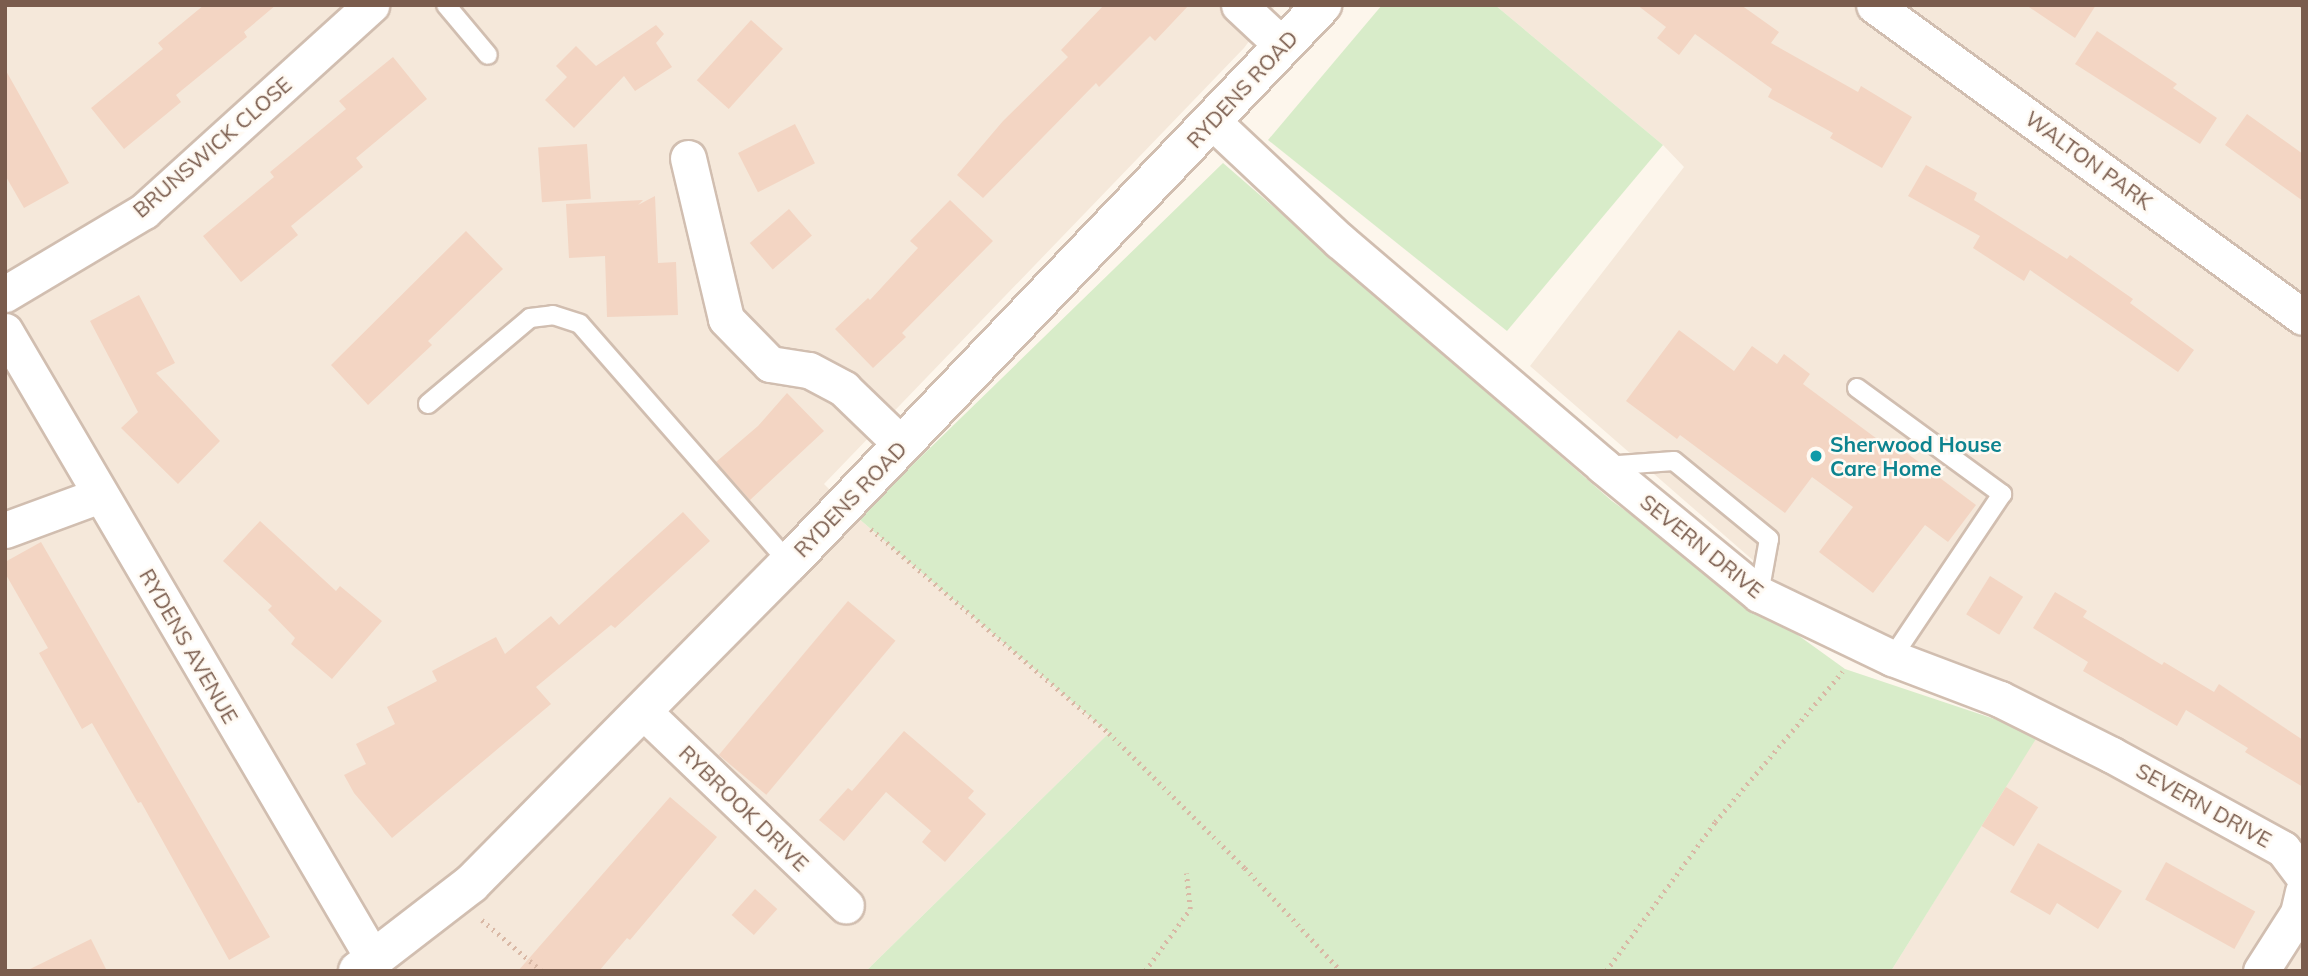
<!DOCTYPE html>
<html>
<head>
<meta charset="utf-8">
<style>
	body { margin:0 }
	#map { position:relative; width:2308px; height:976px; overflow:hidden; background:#fdf6ec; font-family:Mulish,sans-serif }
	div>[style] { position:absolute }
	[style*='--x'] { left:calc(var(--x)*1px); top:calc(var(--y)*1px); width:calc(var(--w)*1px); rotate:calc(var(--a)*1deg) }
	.residential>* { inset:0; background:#f5e8da }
	.green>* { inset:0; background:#d8ecc9 }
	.building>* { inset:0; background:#f3d5c3; transform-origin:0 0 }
	.path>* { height:4.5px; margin-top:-2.25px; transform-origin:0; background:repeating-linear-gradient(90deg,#d9b8a5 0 2px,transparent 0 7px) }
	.roads { filter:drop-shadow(2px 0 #d1beb0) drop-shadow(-2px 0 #d1beb0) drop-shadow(0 2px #d1beb0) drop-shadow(0 -2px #d1beb0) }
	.service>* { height:18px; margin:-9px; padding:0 9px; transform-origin:9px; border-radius:9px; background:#fff }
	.minor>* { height:35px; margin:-17.5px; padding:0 17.5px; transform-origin:17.5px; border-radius:17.5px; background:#fff }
	.tertiary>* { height:38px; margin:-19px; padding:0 19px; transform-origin:19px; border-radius:19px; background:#fff }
	.dots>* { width:19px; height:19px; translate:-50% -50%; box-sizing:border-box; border:4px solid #fffaf3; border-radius:50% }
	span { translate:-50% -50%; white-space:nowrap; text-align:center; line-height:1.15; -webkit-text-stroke:5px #fffaf3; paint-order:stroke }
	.street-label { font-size:21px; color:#7a5c4d }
	.culture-label { font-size:21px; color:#0d838f; font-weight:700 }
	.left { translate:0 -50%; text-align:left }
	.frame { position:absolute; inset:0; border:7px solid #7a5c4d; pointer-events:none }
</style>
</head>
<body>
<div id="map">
	<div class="residential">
		<i style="clip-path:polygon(5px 5px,1276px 5px,1244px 48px,824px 484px,858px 518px,1109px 733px,866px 971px,5px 971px)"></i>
		<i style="clip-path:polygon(1495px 5px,2303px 5px,2303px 971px,1891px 971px,2038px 734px,1786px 589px,1530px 366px,1684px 167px,1663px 145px)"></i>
	</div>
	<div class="green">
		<i style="clip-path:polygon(1382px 5px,1495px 5px,1663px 145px,1507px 331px,1268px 140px)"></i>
		<i style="clip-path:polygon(1223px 163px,1612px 501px,1845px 669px,2039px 734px,1891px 971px,866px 971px,1109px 733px,858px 518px)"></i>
	</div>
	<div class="building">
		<i style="clip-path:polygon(204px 5px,276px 5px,244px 32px,247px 37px,176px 95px,181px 102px,124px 149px,91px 108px,163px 49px,158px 43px)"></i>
		<i style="clip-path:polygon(1104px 5px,1189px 5px,1155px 41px,1150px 36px,1099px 87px,1096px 83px,983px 198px,957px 175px,1003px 121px,1068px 57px,1061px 50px)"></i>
		<i style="clip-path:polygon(1637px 5px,1741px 5px,1779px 32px,1771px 43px,1858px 92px,1861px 86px,1912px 117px,1882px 168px,1830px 138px,1833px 133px,1768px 97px,1772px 89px,1695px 34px,1679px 55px,1657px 38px,1666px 27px)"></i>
		<i style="clip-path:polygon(2026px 5px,2096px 5px,2075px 38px)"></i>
		<i style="left:751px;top:20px;width:43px;height:81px;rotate:42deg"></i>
		<i style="clip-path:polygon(656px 25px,664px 34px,656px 43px,672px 67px,635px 91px,624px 76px,574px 128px,545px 100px,567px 77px,556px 66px,576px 46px,596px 66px)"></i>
		<i style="clip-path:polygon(2097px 31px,2177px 84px,2173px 88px,2217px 118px,2200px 144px,2075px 64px)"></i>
		<i style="clip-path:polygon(393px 57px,427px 99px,356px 158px,363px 167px,291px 226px,298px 235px,241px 282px,203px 236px,274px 177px,270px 172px,346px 109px,339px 101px)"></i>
		<i style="clip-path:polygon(5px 69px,69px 183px,24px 208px,5px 175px)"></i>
		<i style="clip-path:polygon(2247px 114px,2303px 154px,2303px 201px,2225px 145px)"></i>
		<i style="left:795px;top:124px;width:44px;height:64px;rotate:63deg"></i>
		<i style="left:587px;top:144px;width:55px;height:49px;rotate:86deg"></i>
		<i style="clip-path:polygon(1926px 165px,1977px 193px,1974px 200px,2067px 259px,2070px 255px,2133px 299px,2130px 303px,2194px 350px,2178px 372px,2030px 270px,2024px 281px,1973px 248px,1980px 236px,1908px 196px)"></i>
		<i style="clip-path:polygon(655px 196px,658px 263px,676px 262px,678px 315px,607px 317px,605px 256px,569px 258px,566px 204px,643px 200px,638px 205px)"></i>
		<i style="clip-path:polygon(950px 200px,993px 241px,902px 333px,906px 337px,873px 368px,835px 329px,868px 298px,870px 300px,918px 248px,910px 241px)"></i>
		<i style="left:789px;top:209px;width:35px;height:52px;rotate:49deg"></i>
		<i style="clip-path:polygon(466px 231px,503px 269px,428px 341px,432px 345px,368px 405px,331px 365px)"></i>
		<i style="clip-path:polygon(139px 295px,175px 363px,156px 373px,220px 441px,178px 484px,121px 428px,138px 412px,90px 321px)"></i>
		<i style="clip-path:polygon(1679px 330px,1734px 371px,1752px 346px,1777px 364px,1784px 354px,1810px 374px,1803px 384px,1892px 450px,1896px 445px,1976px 505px,1948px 542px,1925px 525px,1873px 593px,1819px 552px,1853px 507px,1812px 477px,1785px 513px,1680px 435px,1677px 439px,1626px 401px)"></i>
		<i style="clip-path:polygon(787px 393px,824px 431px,750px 500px,716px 462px,758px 426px)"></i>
		<i style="clip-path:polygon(683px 512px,710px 541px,615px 628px,611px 625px,536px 687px,551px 704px,392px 838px,354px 793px,344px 775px,366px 764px,356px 744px,395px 724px,387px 707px,437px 681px,432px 671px,496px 637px,505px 654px,551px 616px,559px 625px)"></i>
		<i style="clip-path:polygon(260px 521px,336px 591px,340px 586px,382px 621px,332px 679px,291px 644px,295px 638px,268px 610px,272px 606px,223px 561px)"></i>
		<i style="clip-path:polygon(41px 542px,270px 937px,229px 960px,141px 802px,138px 803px,92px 723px,82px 729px,39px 653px,48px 648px,5px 573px,5px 562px)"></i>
		<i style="left:1990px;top:576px;width:39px;height:45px;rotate:32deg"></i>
		<i style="clip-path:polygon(2055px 592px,2087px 611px,2083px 617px,2162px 665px,2164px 662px,2214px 692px,2219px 684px,2303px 740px,2303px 787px,2245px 752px,2248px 748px,2186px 710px,2177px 726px,2083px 671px,2088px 662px,2033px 628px)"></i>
		<i style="left:848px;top:601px;width:62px;height:201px;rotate:40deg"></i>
		<i style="clip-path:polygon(904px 731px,974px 791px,968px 798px,986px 814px,945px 862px,922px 842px,931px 831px,886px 792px,844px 841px,819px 820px,848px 788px,852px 791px)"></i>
		<i style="left:2006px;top:787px;width:38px;height:46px;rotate:32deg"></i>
		<i style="clip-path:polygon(670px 797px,717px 837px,630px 940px,627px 938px,599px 971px,518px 971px)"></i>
		<i style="clip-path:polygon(2038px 843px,2122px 891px,2098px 929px,2057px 903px,2050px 915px,2010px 892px)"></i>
		<i style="left:2166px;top:862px;width:102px;height:43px;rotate:29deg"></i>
		<i style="left:755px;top:889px;width:30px;height:35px;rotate:42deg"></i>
		<i style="clip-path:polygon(91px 939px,107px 971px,26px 971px)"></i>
	</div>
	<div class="path">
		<i style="--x:2302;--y:5;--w:1;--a:45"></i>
		<i style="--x:871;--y:529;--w:313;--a:40.6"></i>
		<i style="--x:1109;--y:733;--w:192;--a:44.8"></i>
		<i style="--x:1245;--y:868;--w:141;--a:47"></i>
		<i style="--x:482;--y:920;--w:79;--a:40.4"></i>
		<i style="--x:1145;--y:971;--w:77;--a:-54"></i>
		<i style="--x:1190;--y:909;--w:36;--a:-96"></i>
		<i style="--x:1606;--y:971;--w:185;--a:-53.8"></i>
		<i style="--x:1715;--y:822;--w:197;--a:-49.7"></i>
	</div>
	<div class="roads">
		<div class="service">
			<i style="--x:446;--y:5;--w:65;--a:50"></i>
			<i style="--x:1857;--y:388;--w:180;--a:36.2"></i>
			<i style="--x:2002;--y:494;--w:197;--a:123.9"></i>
			<i style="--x:428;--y:404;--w:133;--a:-40.1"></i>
			<i style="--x:530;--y:318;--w:23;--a:-7"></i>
			<i style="--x:553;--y:315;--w:28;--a:18"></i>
			<i style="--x:580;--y:324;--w:317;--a:48.8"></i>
			<i style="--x:1605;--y:466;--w:69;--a:-4.1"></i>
			<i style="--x:1674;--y:461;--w:123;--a:39.4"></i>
			<i style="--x:1769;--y:539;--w:56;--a:100.3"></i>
		</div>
		<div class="minor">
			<i style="--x:1239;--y:5;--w:60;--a:43"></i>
			<i style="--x:1874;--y:5;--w:530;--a:36.03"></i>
			<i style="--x:1212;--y:121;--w:175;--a:43.2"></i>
			<i style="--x:1340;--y:241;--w:346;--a:40.5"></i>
			<i style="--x:1603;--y:466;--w:202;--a:39.4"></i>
			<i style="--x:1759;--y:594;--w:148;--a:25.7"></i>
			<i style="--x:1892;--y:658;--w:116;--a:20.8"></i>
			<i style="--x:2000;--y:699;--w:125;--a:26.6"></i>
			<i style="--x:2112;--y:755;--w:195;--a:28.8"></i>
			<i style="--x:2283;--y:849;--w:34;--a:53"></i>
			<i style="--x:688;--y:158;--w:165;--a:76.7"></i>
			<i style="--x:726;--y:319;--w:63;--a:45.6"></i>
			<i style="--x:770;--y:364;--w:39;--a:9"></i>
			<i style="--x:809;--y:370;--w:40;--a:28"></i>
			<i style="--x:844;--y:389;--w:81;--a:44"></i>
			<i style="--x:5;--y:294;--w:162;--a:-30.8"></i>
			<i style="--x:144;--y:211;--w:307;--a:-42.2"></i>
			<i style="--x:5;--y:331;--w:729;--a:59.6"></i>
			<i style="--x:5;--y:530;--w:101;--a:-20.2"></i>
			<i style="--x:643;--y:711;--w:281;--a:43.8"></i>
			<i style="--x:2261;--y:971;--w:69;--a:-57.5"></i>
			<i style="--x:2298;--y:913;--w:22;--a:-77"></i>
		</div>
		<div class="tertiary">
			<i style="--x:358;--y:971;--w:143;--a:-37.6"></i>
			<i style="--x:471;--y:884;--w:452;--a:-45.3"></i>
			<i style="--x:789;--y:563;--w:772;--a:-46.31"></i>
		</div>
	</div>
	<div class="dots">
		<i style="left:1816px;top:456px;background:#0f9aa8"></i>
	</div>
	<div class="street-label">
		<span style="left:1242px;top:89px;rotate:-47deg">RYDENS ROAD</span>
		<span style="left:212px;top:147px;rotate:-41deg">BRUNSWICK CLOSE</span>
		<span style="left:2089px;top:160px;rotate:36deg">WALTON PARK</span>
		<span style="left:850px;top:499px;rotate:-46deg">RYDENS ROAD</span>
		<span style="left:1702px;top:546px;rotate:39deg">SEVERN DRIVE</span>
		<span style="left:189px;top:646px;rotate:60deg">RYDENS AVENUE</span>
		<span style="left:2204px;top:805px;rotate:29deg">SEVERN DRIVE</span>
		<span style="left:744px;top:808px;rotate:44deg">RYBROOK DRIVE</span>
	</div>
	<div class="culture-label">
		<span class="left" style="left:1830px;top:456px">Sherwood House<br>Care Home</span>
	</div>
	<div class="frame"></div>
</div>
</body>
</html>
